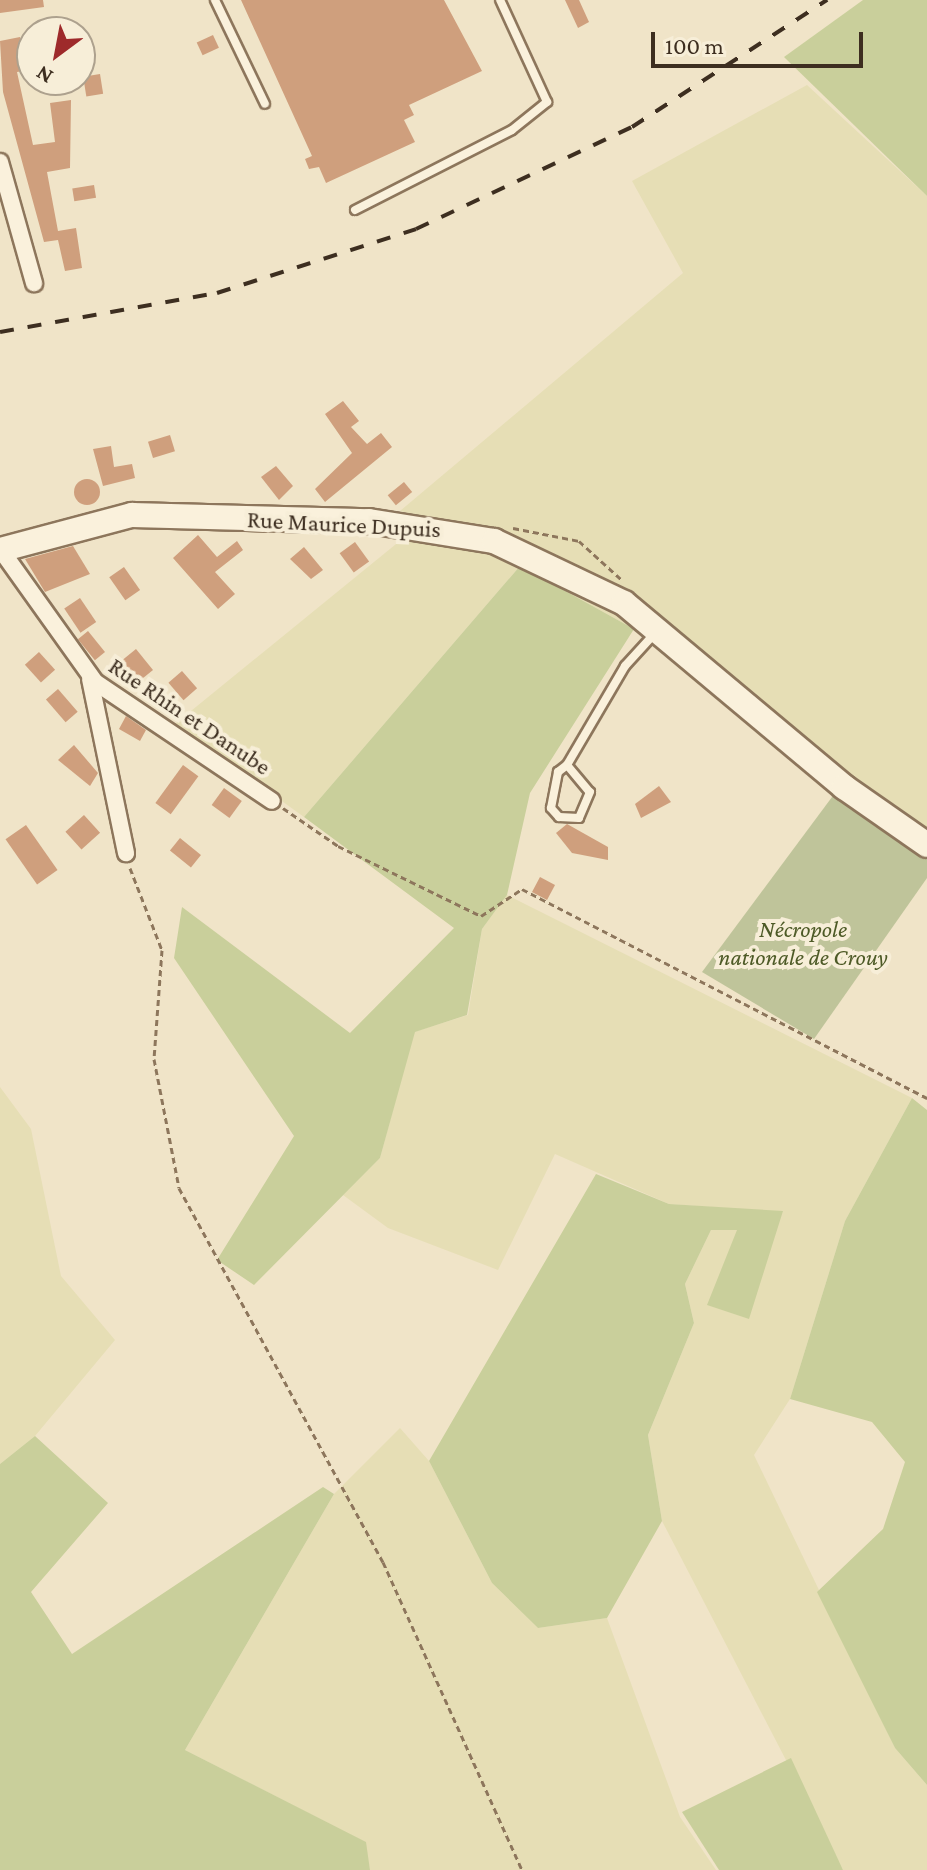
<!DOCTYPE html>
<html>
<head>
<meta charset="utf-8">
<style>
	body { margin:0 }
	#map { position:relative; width:927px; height:1870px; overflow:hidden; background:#f0e4c8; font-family:"Crimson Pro",serif }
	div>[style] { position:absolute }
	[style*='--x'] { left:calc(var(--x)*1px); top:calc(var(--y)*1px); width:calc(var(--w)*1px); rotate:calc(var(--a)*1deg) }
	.farmland>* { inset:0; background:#e6deb5 }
	.green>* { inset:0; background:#c9cf9b }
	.cemetery>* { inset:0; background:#bfc49a }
	.building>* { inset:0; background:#cf9f7d; transform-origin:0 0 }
	.round { border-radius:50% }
	.path>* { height:3px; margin-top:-1.5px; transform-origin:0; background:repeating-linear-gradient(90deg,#8d765c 0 6px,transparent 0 10px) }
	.roads { filter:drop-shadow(2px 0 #8d765c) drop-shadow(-2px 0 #8d765c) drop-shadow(0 2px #8d765c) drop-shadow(0 -2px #8d765c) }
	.service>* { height:8px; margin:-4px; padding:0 4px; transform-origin:4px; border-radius:4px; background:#faf1dc }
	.minor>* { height:16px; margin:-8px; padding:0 8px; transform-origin:8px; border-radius:8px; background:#faf1dc }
	.secondary>* { height:24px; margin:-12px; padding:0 12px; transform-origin:12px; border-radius:12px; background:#faf1dc }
	.rail>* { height:4px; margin-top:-2px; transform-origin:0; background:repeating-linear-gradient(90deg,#3d2e20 0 14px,transparent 0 28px) }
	span { translate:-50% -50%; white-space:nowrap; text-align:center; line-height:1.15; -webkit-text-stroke:8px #f7eed8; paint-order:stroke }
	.street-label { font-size:24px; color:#3d2e20 }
	.park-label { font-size:24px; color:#4d5a26; font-style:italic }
	.north { position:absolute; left:16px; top:16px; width:80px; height:80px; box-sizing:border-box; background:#f7eed8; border:2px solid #ada18e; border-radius:50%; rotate:212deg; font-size:22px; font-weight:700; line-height:32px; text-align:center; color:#3d2e20 }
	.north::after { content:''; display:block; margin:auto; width:28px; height:36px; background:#9e2a2b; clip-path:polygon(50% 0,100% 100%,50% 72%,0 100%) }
	.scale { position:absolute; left:651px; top:32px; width:212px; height:36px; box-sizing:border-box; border:4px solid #3d2e20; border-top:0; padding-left:10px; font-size:24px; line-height:28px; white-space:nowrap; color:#3d2e20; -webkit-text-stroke:6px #f7eed8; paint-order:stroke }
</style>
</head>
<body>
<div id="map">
	<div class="farmland">
		<i style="clip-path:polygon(807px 85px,927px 196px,927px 835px,634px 629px,520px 566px,304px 817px,175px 724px,428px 518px,400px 511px,683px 273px,632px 181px)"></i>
		<i style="clip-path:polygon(507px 895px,912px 1098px,845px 1221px,790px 1399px,754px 1455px,895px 1748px,927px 1785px,927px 1870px,843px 1870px,662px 1521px,648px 1435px,694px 1323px,685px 1284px,711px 1230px,738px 1230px,783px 1212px,669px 1204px,555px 1154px,498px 1270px,388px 1228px,343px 1195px,380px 1158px,414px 1032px,468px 1015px,482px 929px)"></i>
		<i style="clip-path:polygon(0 1087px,31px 1129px,61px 1276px,115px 1340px,35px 1436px,0 1464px)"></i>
		<i style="clip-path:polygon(400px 1428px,429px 1461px,492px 1583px,538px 1628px,607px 1618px,680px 1817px,716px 1870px,370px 1870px,365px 1842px,185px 1750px,334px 1494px)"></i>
	</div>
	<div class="green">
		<i style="clip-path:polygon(863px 0,927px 0,927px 196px,784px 57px)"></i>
		<i style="clip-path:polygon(520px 566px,634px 629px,530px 793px,507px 895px,482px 929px,467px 1015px,415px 1032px,380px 1158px,254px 1285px,217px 1260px,294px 1136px,174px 958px,182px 907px,350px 1033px,454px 928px,304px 817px)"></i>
		<i style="clip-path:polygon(912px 1098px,927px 1110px,927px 1785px,895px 1748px,817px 1592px,883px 1529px,905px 1462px,872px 1422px,790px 1399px,845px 1221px)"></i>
		<i style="clip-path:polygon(596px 1174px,669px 1204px,783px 1211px,749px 1319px,707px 1305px,737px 1230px,711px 1230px,685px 1284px,694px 1323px,648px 1435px,662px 1521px,607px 1618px,538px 1628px,492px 1583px,429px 1461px)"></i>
		<i style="clip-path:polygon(35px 1436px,108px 1503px,31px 1592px,72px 1654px,323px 1487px,334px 1494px,185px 1750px,366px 1842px,370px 1870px,0 1870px,0 1464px)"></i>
		<i style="clip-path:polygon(791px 1758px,843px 1870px,719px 1870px,682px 1812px)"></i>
	</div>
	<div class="cemetery">
		<i style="clip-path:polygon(835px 793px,927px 856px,927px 878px,814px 1039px,702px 972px)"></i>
	</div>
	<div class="building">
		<i style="clip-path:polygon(0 0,43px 0,44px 7px,0 13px)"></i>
		<i style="clip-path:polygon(241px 0,444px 0,482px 71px,409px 105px,414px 115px,404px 120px,415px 142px,326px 183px,319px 167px,309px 169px,305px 159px,312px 156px)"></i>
		<i style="clip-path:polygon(565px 0,579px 0,589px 22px,578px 28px)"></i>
		<i style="left:213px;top:35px;width:14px;height:18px;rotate:65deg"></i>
		<i style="clip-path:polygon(20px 37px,30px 70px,17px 72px,33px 145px,55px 142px,50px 103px,71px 100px,70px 168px,47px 172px,58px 231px,76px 228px,82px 268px,65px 271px,58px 240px,44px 242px,3px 92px,0 41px)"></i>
		<i style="left:100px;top:74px;width:20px;height:17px;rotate:81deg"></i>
		<i style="left:94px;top:185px;width:13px;height:22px;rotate:81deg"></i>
		<i style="clip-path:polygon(343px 401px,359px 421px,351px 427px,367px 444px,381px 433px,392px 447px,325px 502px,315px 489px,352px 453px,325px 414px)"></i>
		<i style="left:170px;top:435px;width:17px;height:23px;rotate:73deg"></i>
		<i style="clip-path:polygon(111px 446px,114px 467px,132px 464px,135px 478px,103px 486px,93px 449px)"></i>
		<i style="clip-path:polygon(276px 466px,293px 486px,279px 500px,261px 477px)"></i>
		<i class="round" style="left:74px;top:479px;width:26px;height:26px"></i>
		<i style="left:404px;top:482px;width:13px;height:21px;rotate:51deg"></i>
		<i style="clip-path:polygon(198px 535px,217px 557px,237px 541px,243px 550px,215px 572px,235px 594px,218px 609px,173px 558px)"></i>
		<i style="left:355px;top:542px;width:24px;height:19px;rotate:54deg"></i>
		<i style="clip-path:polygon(73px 546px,90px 574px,45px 592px,25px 559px)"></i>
		<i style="clip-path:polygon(304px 547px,323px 570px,311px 579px,290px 559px)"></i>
		<i style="left:124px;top:567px;width:28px;height:18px;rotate:55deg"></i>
		<i style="left:80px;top:598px;width:29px;height:19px;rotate:56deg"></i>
		<i style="left:88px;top:631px;width:27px;height:13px;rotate:51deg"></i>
		<i style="left:136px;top:649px;width:27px;height:19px;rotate:51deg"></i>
		<i style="left:39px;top:652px;width:24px;height:19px;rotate:48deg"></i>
		<i style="left:182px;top:671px;width:23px;height:18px;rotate:49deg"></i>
		<i style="left:58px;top:689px;width:30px;height:16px;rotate:49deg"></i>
		<i style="clip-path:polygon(126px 716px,146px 730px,140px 741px,119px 729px)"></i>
		<i style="clip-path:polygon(74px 745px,98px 773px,90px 786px,58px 760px)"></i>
		<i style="left:183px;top:765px;width:19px;height:47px;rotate:36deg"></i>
		<i style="clip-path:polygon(659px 786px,671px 802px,641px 818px,635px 804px)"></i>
		<i style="left:224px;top:788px;width:22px;height:21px;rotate:36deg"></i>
		<i style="left:84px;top:815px;width:24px;height:25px;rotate:48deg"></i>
		<i style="clip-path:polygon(567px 824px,608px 847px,608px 860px,572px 853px,556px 833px)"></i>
		<i style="left:26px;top:825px;width:55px;height:25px;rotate:55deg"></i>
		<i style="left:180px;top:838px;width:27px;height:16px;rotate:39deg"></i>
		<i style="left:540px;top:877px;width:17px;height:17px;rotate:28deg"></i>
	</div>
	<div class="path">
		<i style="--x:513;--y:528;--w:67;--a:11.1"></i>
		<i style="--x:579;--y:541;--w:59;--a:42.3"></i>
		<i style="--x:283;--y:808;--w:67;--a:34.6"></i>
		<i style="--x:338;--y:846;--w:159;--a:26.1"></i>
		<i style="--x:481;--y:916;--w:49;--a:-33.4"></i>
		<i style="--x:522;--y:889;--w:456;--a:27.3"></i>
		<i style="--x:130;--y:868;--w:88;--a:68.7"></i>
		<i style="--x:162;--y:950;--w:109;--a:94.2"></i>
		<i style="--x:154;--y:1059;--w:131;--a:79"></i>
		<i style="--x:179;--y:1188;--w:426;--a:61.4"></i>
		<i style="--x:383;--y:1562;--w:338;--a:65.7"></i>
	</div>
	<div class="roads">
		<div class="service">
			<i style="--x:215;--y:0;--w:115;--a:64.3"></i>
			<i style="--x:355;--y:210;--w:176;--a:-27"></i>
			<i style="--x:512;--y:130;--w:45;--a:-38.7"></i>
			<i style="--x:547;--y:102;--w:112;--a:-114.7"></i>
			<i style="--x:567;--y:765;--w:115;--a:-59.6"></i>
			<i style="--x:625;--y:666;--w:46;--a:-47.6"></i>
			<i style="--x:567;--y:765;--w:35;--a:50"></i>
			<i style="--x:590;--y:792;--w:28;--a:113"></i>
			<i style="--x:579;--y:818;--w:20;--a:-177"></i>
			<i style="--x:559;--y:817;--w:12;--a:-132"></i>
			<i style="--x:551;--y:808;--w:37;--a:-79"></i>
			<i style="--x:558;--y:772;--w:11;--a:-38"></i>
		</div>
		<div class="minor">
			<i style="--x:0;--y:162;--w:126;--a:74.3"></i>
			<i style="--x:1;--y:550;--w:162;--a:54.5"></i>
			<i style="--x:95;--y:682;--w:213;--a:33.9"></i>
			<i style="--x:90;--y:679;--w:178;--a:78.3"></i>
		</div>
		<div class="secondary">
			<i style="--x:0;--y:550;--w:137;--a:-14.9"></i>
			<i style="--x:132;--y:515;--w:237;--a:1.5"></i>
			<i style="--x:369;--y:521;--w:127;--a:9.1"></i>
			<i style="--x:494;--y:541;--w:144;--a:25.5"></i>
			<i style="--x:624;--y:603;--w:287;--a:39.9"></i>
			<i style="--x:844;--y:787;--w:101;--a:34.9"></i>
		</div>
	</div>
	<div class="rail">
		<i style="--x:0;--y:332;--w:220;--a:-10.2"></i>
		<i style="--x:217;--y:293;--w:209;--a:-17.8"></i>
		<i style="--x:416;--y:229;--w:239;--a:-25.3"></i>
		<i style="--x:632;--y:127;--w:233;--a:-33.1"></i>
	</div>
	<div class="street-label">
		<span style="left:344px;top:524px;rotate:3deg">Rue Maurice Dupuis</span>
		<span style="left:190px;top:716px;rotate:34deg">Rue Rhin et Danube</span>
	</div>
	<div class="park-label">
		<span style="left:803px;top:943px">Nécropole<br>nationale de Crouy</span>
	</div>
	<div class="north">N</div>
	<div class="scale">100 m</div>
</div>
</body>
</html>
